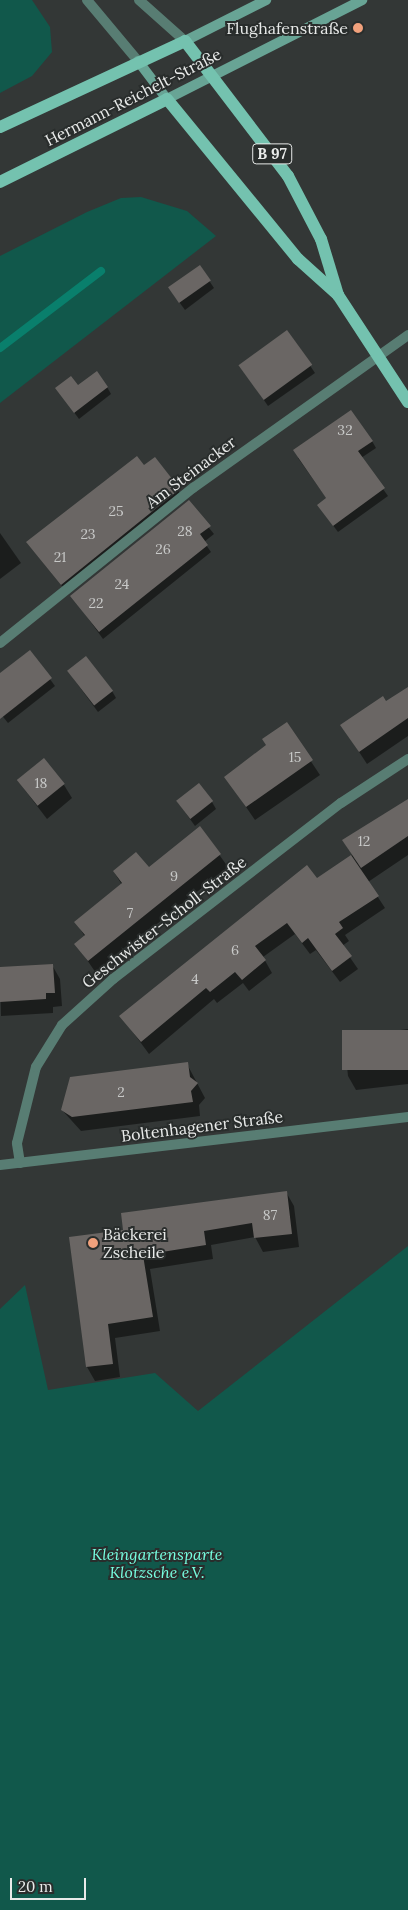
<!DOCTYPE html>
<html>
<head>
<meta charset="utf-8">
<style>
	body { margin:0 }
	#map { position:relative; width:408px; height:1910px; overflow:hidden; background:#333736; font-family:Lora,serif }
	div>[style] { position:absolute }
	[style*='--x'] { left:calc(var(--x)*1px); top:calc(var(--y)*1px); width:calc(var(--w)*1px); rotate:calc(var(--a)*1deg) }
	.green>* { inset:0; background:#11584b }
	.shadow>* { inset:0; background:#0007 }
	.stream>* { height:8px; margin:-4px; padding:0 4px; transform-origin:4px; border-radius:4px; background:#097f6c }
	.building>* { inset:0; background:#6a6664; transform-origin:0 0 }
	.minor>* { height:10px; margin:-5px; padding:0 5px; transform-origin:5px; border-radius:5px; background:#587d73 }
	.tertiary>* { height:10px; margin:-5px; padding:0 5px; transform-origin:5px; border-radius:5px; background:#587d73 }
	.secondary>* { height:10px; margin:-5px; padding:0 5px; transform-origin:5px; border-radius:5px; background:#68a495 }
	.primary>* { height:12px; margin:-6px; padding:0 6px; transform-origin:6px; border-radius:6px; background:#74c2af }
	.dots>* { width:14px; height:14px; translate:-50% -50%; box-sizing:border-box; border:2px solid #292d2c; border-radius:50% }
	span { translate:-50% -50%; white-space:nowrap; text-align:center; line-height:1.15; -webkit-text-stroke:4px #292d2c; paint-order:stroke }
	.number-label { font-size:14px; color:#c8c9c8 }
	.number-label span { -webkit-text-stroke-width:0 }
	.shield-label span { padding:1px 4px; background:#292d2c; border:1px solid; border-radius:4px; -webkit-text-stroke-width:0 }
	.shield-label { font-size:15px; color:#e8eae9; font-weight:700 }
	.poi-label { font-size:16px; color:#e8eae9 }
	.right { translate:-100% -50%; text-align:right }
	.left { translate:0 -50%; text-align:left }
	.street-label { font-size:16px; color:#e8eae9 }
	.park-label { font-size:16px; color:#76fee0; font-style:italic }
	.scale { position:absolute; left:10px; top:1878px; width:76px; height:22px; box-sizing:border-box; border:2px solid #e8eae9; border-top:0; padding-left:6px; font-size:15px; line-height:18px; white-space:nowrap; color:#e8eae9; -webkit-text-stroke:4px #292d2c; paint-order:stroke }
</style>
</head>
<body>
<div id="map">
	<div class="green">
		<i style="clip-path:polygon(0 0,32px 0,50px 27px,52px 52px,32px 76px,0 93px)"></i>
		<i style="clip-path:polygon(141px 197px,187px 211px,216px 236px,0 403px,0 256px,87px 212px,121px 198px)"></i>
		<i style="clip-path:polygon(408px 1246px,408px 1910px,0 1910px,0 1309px,25px 1285px,48px 1390px,155px 1373px,198px 1411px)"></i>
	</div>
	<div class="shadow">
		<i style="clip-path:polygon(200px 267px,214px 288px,185px 310px,174px 295px)"></i>
		<i style="clip-path:polygon(287px 331px,315px 373px,268px 406px,244px 371px)"></i>
		<i style="clip-path:polygon(78px 386px,107px 387px,111px 394px,79px 419px,57px 389px)"></i>
		<i style="clip-path:polygon(372px 441px,376px 448px,361px 458px,388px 496px,338px 532px,323px 512px,327px 499px,298px 458px)"></i>
		<i style="clip-path:polygon(155px 459px,183px 497px,66px 591px,27px 543px)"></i>
		<i style="clip-path:polygon(188px 502px,214px 534px,204px 542px,211px 552px,103px 639px,72px 596px)"></i>
		<i style="clip-path:polygon(0 533px,21px 563px,0 579px)"></i>
		<i style="clip-path:polygon(30px 652px,55px 686px,8px 723px,0 713px,0 675px)"></i>
		<i style="clip-path:polygon(73px 678px,112px 691px,116px 698px,98px 712px)"></i>
		<i style="clip-path:polygon(408px 689px,408px 736px,367px 764px,342px 726px)"></i>
		<i style="clip-path:polygon(286px 724px,320px 775px,255px 820px,226px 778px,267px 746px)"></i>
		<i style="clip-path:polygon(18px 781px,64px 785px,72px 798px,47px 819px)"></i>
		<i style="clip-path:polygon(177px 801px,212px 802px,216px 809px,195px 826px)"></i>
		<i style="clip-path:polygon(408px 806px,408px 855px,368px 882px,385px 908px,345px 935px,349px 941px,342px 946px,358px 969px,340px 982px,316px 950px,310px 954px,295px 934px,263px 957px,272px 973px,249px 991px,243px 983px,217px 1003px,214px 999px,149px 1054px,121px 1016px,352px 855px,343px 840px)"></i>
		<i style="clip-path:polygon(200px 828px,228px 867px,96px 973px,76px 944px,85px 937px,76px 922px,122px 885px,114px 872px,148px 869px)"></i>
		<i style="clip-path:polygon(52px 965px,60px 979px,62px 1006px,53px 1007px,53px 1013px,1px 1016px,0 968px)"></i>
		<i style="clip-path:polygon(408px 1029px,408px 1084px,356px 1090px,348px 1076px,344px 1038px)"></i>
		<i style="clip-path:polygon(187px 1064px,205px 1098px,199px 1105px,200px 1116px,81px 1131px,62px 1110px)"></i>
		<i style="clip-path:polygon(286px 1192px,294px 1206px,299px 1247px,263px 1252px,255px 1237px,211px 1245px,213px 1259px,150px 1269px,160px 1331px,115px 1338px,120px 1377px,95px 1381px,87px 1367px,70px 1238px,125px 1231px)"></i>
	</div>
	<div class="stream">
		<i style="--x:0;--y:348;--w:127;--a:-37.3"></i>
	</div>
	<div class="building">
		<i style="left:200px;top:265px;width:19px;height:39px;rotate:55deg"></i>
		<i style="left:287px;top:330px;width:43px;height:60px;rotate:54deg"></i>
		<i style="clip-path:polygon(97px 371px,108px 387px,74px 413px,55px 388px,71px 376px,78px 385px)"></i>
		<i style="clip-path:polygon(351px 410px,373px 441px,358px 451px,385px 488px,333px 526px,317px 505px,326px 498px,293px 450px)"></i>
		<i style="clip-path:polygon(137px 456px,144px 465px,155px 457px,180px 489px,61px 585px,26px 542px)"></i>
		<i style="clip-path:polygon(189px 500px,211px 526px,200px 534px,208px 545px,99px 632px,70px 596px)"></i>
		<i style="clip-path:polygon(30px 650px,52px 678px,0 719px,0 673px)"></i>
		<i style="left:86px;top:656px;width:44px;height:24px;rotate:52deg"></i>
		<i style="clip-path:polygon(408px 687px,408px 718px,359px 752px,340px 725px,383px 696px,386px 701px)"></i>
		<i style="clip-path:polygon(287px 722px,313px 760px,246px 807px,224px 777px,266px 745px,262px 739px)"></i>
		<i style="left:44px;top:758px;width:33px;height:35px;rotate:51deg"></i>
		<i style="left:199px;top:783px;width:23px;height:29px;rotate:52deg"></i>
		<i style="clip-path:polygon(408px 799px,408px 836px,361px 868px,342px 840px)"></i>
		<i style="clip-path:polygon(200px 826px,221px 854px,88px 961px,74px 944px,85px 935px,74px 922px,122px 883px,113px 871px,136px 852px,149px 867px)"></i>
		<i style="clip-path:polygon(351px 855px,379px 896px,339px 922px,343px 928px,335px 934px,352px 956px,332px 971px,308px 938px,302px 943px,287px 923px,255px 946px,266px 960px,242px 980px,235px 972px,210px 992px,206px 988px,141px 1042px,119px 1016px,307px 865px,317px 878px)"></i>
		<i style="clip-path:polygon(53px 964px,55px 993px,46px 993px,46px 999px,0 1002px,0 967px)"></i>
		<i style="left:408px;top:1030px;width:40px;height:66px;rotate:90deg"></i>
		<i style="clip-path:polygon(188px 1062px,190px 1077px,198px 1083px,191px 1091px,193px 1102px,72px 1117px,61px 1110px,70px 1077px)"></i>
		<i style="clip-path:polygon(287px 1191px,292px 1234px,254px 1238px,252px 1223px,204px 1231px,206px 1245px,143px 1255px,153px 1317px,108px 1324px,113px 1364px,86px 1367px,69px 1237px,123px 1230px,121px 1213px)"></i>
	</div>
	<div class="minor">
		<i style="--x:87;--y:0;--w:80;--a:50.1"></i>
		<i style="--x:139;--y:0;--w:62;--a:41.7"></i>
		<i style="--x:0;--y:643;--w:248;--a:-38.8"></i>
		<i style="--x:193;--y:488;--w:264;--a:-35.4"></i>
		<i style="--x:20;--y:1163;--w:20;--a:-99"></i>
		<i style="--x:17;--y:1143;--w:78;--a:-76"></i>
		<i style="--x:36;--y:1067;--w:49;--a:-58.2"></i>
		<i style="--x:62;--y:1025;--w:69;--a:-42"></i>
		<i style="--x:113;--y:979;--w:288;--a:-37.7"></i>
		<i style="--x:341;--y:803;--w:80;--a:-33.3"></i>
	</div>
	<div class="tertiary">
		<i style="--x:0;--y:1165;--w:411;--a:-6.7"></i>
	</div>
	<div class="secondary">
		<i style="--x:185;--y:41;--w:91;--a:-26.8"></i>
		<i style="--x:138;--y:61;--w:48;--a:52.7"></i>
		<i style="--x:167;--y:99;--w:219;--a:-26.9"></i>
	</div>
	<div class="primary">
		<i style="--x:0;--y:127;--w:204;--a:-24.9"></i>
		<i style="--x:185;--y:41;--w:170;--a:52.7"></i>
		<i style="--x:288;--y:176;--w:71;--a:62.4"></i>
		<i style="--x:321;--y:239;--w:59;--a:73.1"></i>
		<i style="--x:0;--y:182;--w:186;--a:-26.4"></i>
		<i style="--x:167;--y:99;--w:207;--a:50.7"></i>
		<i style="--x:298;--y:259;--w:54;--a:42"></i>
		<i style="--x:338;--y:295;--w:128;--a:56.8"></i>
	</div>
	<div class="dots">
		<i style="left:358px;top:28px;background:#f1a17c"></i>
		<i style="left:93px;top:1243px;background:#f1a17c"></i>
	</div>
	<div class="number-label">
		<span style="left:345px;top:430px">32</span>
		<span style="left:116px;top:511px">25</span>
		<span style="left:185px;top:531px">28</span>
		<span style="left:88px;top:534px">23</span>
		<span style="left:163px;top:549px">26</span>
		<span style="left:60px;top:557px">21</span>
		<span style="left:122px;top:584px">24</span>
		<span style="left:96px;top:603px">22</span>
		<span style="left:295px;top:757px">15</span>
		<span style="left:41px;top:783px">18</span>
		<span style="left:364px;top:841px">12</span>
		<span style="left:174px;top:876px">9</span>
		<span style="left:130px;top:913px">7</span>
		<span style="left:235px;top:950px">6</span>
		<span style="left:195px;top:979px">4</span>
		<span style="left:121px;top:1092px">2</span>
		<span style="left:270px;top:1215px">87</span>
	</div>
	<div class="shield-label">
		<span style="left:272px;top:154px">B 97</span>
	</div>
	<div class="poi-label">
		<span class="right" style="left:348px;top:28px">Flughafenstraße</span>
		<span class="left" style="left:103px;top:1243px">Bäckerei<br>Zscheile</span>
	</div>
	<div class="street-label">
		<span style="left:133px;top:97px;rotate:-27deg">Hermann-Reichelt-Straße</span>
		<span style="left:191px;top:472px;rotate:-37deg">Am Steinacker</span>
		<span style="left:164px;top:922px;rotate:-38deg">Geschwister-Scholl-Straße</span>
		<span style="left:202px;top:1126px;rotate:-7deg">Boltenhagener Straße</span>
	</div>
	<div class="park-label">
		<span style="left:157px;top:1563px">Kleingartensparte<br>Klotzsche e.V.</span>
	</div>
	<div class="scale">20 m</div>
</div>
</body>
</html>
